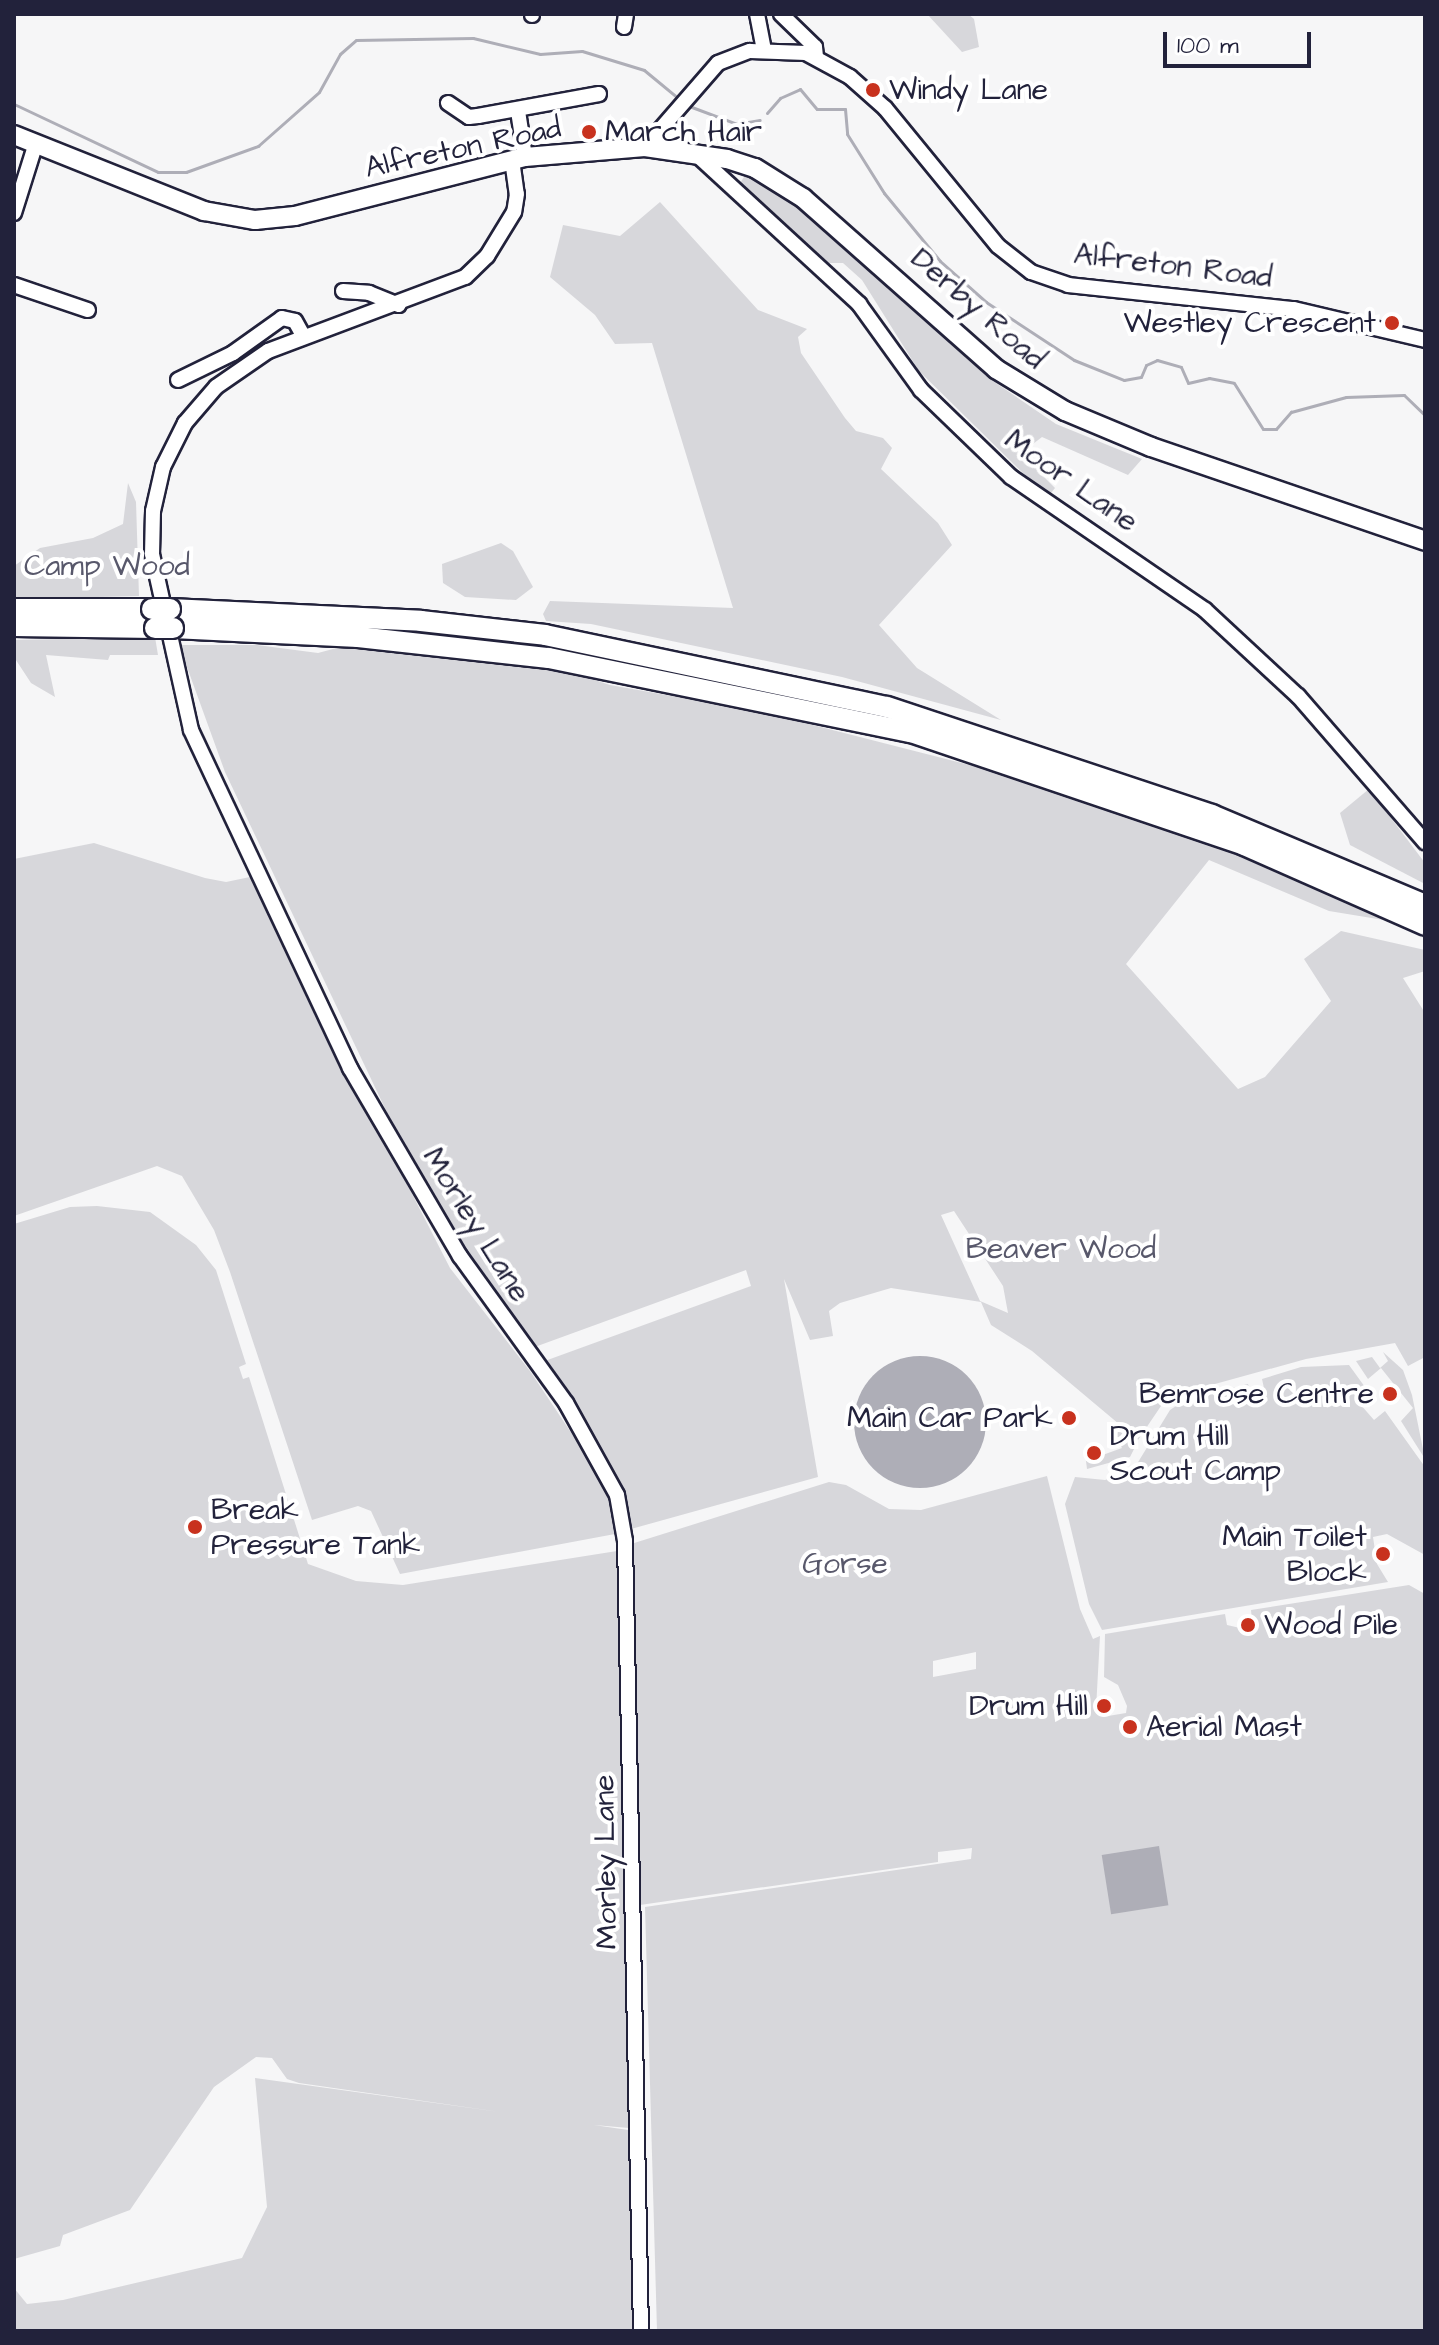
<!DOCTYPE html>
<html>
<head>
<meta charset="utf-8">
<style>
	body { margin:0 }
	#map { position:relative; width:1439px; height:2345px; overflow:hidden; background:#f6f6f7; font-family:"Architects Daughter",sans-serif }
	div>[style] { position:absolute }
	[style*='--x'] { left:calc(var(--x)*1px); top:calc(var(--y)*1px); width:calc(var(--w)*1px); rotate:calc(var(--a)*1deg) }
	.green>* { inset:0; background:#d7d7db }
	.water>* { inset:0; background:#aeaeb7; transform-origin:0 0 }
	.round { border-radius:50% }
	.stream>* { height:3px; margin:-1.5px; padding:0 1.5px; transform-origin:1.5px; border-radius:1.5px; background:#aeaeb7 }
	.roads { filter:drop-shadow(2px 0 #22223b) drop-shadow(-2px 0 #22223b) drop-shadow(0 2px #22223b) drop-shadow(0 -2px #22223b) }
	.minor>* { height:14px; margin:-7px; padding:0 7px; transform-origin:7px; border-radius:7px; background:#fff }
	.major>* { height:18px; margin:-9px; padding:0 9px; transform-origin:9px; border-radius:9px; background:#fff }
	.highway>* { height:20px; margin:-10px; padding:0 10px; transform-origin:10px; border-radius:10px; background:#fff }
	.bridges { filter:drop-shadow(2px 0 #22223b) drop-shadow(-2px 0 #22223b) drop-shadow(0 2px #22223b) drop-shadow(0 -2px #22223b) }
	.highway-bridge>* { height:20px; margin:-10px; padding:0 10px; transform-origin:10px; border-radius:10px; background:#fff }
	.dots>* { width:22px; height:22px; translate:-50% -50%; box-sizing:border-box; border:4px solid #fff; border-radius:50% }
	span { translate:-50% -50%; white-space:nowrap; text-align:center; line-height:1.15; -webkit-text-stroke:8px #fff; paint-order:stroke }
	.poi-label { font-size:30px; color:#22223b }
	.left { translate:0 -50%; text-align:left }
	.right { translate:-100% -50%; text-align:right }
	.street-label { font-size:30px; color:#22223b }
	.park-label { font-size:30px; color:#58586b }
	.frame { position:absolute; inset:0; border:16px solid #22223b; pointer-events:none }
	.scale { position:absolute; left:1163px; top:32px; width:148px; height:36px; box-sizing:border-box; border:4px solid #22223b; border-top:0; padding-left:10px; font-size:24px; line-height:28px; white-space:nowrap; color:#22223b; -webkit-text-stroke:6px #fff; paint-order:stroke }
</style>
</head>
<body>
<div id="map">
	<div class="green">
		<i style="clip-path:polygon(927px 14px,968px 14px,974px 19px,979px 47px,962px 52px)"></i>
		<i style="clip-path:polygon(746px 174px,807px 206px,993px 381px,1056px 424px,1142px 459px,1128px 475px,1042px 437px,1029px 447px,1039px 472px,1055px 488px,1051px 493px,1028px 478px,919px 371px,862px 280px,843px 263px,825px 263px,812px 254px,745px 193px,740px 183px)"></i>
		<i style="clip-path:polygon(660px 202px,758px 310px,807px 329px,798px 337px,801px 353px,845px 418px,856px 431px,883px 438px,892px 448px,881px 469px,938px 523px,952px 545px,879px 625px,917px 668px,1001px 720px,842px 677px,591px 624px,546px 621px,543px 614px,550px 601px,733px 608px,652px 343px,615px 344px,595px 315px,550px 277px,563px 225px,620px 236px)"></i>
		<i style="clip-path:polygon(128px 483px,136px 502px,139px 596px,14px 599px,14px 566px,40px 548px,93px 538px,123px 524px)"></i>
		<i style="clip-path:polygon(501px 543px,513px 551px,533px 587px,516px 600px,465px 597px,443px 583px,442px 564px)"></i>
		<i style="clip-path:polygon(155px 637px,158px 655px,110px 655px,108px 660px,46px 655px,55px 697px,31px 683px,14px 657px,14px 640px)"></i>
		<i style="clip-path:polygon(evenodd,179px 645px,257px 645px,318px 653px,344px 646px,505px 663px,567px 671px,610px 685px,762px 712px,1083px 794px,1221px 842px,1408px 924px,1329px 911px,1209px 860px,1126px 964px,1238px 1089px,1265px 1077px,1331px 1001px,1304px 959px,1341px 931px,1425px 950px,1425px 971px,1403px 978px,1425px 1013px,1425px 1357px,1408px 1366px,1395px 1343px,1306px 1359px,1175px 1395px,1161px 1406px,1138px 1440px,1032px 1351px,991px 1325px,981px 1302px,891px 1288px,840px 1303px,829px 1311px,833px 1336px,810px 1340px,784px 1279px,818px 1477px,631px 1529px,619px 1479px,542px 1362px,751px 1286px,746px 1270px,532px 1348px,470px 1265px,402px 1144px,225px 772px,179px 645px,954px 1211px,1003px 1286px,1008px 1313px,980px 1301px,941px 1215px,954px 1211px)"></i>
		<i style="clip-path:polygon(1369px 789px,1425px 863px,1425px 884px,1350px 845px,1340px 813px)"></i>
		<i style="clip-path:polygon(94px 843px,205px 878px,226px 882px,250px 877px,450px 1268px,530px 1371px,592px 1464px,609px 1498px,615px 1534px,400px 1574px,371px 1511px,358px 1506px,312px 1520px,230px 1272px,214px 1230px,182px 1176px,157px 1166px,14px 1216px,14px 859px)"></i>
		<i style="clip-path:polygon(97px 1206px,150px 1212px,196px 1245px,216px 1270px,246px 1364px,239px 1367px,243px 1379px,249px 1377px,308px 1564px,356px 1581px,403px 1585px,617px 1551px,629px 2128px,594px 2125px,635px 2131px,638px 2331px,14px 2331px,14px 2288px,27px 2304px,63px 2300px,242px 2258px,267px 2207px,255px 2078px,500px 2112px,299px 2083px,287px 2079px,272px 2058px,256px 2057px,214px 2087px,130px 2210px,63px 2235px,60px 2246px,14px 2259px,14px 1224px,70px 1207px)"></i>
		<i style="clip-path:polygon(1383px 1352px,1403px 1370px,1412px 1395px,1425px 1459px,1401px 1421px,1413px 1408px,1381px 1368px,1368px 1379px,1356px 1361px,1372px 1357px,1380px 1368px,1388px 1361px)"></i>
		<i style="clip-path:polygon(1349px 1365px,1370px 1394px,1360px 1404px,1374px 1420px,1385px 1411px,1425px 1467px,1425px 1555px,1387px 1534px,1373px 1537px,1377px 1564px,1388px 1582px,1102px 1630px,1089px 1604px,1065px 1504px,1075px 1477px,1105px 1480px,1132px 1472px,1170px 1410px,1185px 1400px,1248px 1384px,1252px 1397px,1265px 1393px,1262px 1379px,1301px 1367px)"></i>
		<i style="clip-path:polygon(1120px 1431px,1135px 1447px,1130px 1457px,1087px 1469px,1086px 1461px,1122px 1448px,1114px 1434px)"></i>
		<i style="clip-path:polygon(evenodd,1047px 1476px,1080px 1609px,1093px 1639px,1100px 1636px,1096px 1709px,1108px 1716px,1126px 1713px,1127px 1706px,1118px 1685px,1104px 1677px,1105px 1634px,1225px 1614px,1227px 1625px,1253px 1631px,1251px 1610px,1409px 1585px,1425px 1594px,1425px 2331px,657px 2331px,645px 1907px,971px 1859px,972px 1848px,938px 1852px,938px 1862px,640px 1905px,631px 1544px,829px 1482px,846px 1485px,889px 1509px,921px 1510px,1047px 1476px,976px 1652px,976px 1669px,933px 1677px,933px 1661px,976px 1652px)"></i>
	</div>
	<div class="water">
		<i class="round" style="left:854px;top:1356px;width:132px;height:132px"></i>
		<i style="left:1159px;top:1846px;width:60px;height:58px;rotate:81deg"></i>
	</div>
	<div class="stream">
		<i style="--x:14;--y:104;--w:159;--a:25.3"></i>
		<i style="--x:158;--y:172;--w:28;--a:0"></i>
		<i style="--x:186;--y:172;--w:77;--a:-19.9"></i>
		<i style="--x:258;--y:146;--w:81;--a:-41.5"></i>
		<i style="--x:319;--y:92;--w:43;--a:-61.1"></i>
		<i style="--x:340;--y:54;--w:21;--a:-41"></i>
		<i style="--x:356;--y:40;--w:117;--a:-1"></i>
		<i style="--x:473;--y:38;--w:69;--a:13.4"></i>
		<i style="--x:540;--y:54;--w:42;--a:-4.1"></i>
		<i style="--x:582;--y:51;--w:65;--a:17"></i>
		<i style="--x:644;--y:70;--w:45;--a:39.6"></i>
		<i style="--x:689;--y:106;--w:51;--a:20.6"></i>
		<i style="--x:737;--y:124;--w:23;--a:-10"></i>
		<i style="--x:767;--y:113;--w:20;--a:-49"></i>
		<i style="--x:780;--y:98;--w:22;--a:-24"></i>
		<i style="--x:800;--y:89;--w:26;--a:50"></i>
		<i style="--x:817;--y:109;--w:28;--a:0"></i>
		<i style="--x:845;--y:109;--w:25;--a:85"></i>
		<i style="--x:847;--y:134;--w:70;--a:57.9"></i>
		<i style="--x:884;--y:193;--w:88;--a:50.5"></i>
		<i style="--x:940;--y:261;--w:62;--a:41.7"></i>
		<i style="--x:986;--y:302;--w:105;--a:33.4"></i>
		<i style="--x:1074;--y:360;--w:54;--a:21.8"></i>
		<i style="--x:1124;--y:380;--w:17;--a:-10"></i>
		<i style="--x:1141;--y:377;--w:13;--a:-67"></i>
		<i style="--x:1146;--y:365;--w:12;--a:-24"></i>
		<i style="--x:1157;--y:360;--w:25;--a:16"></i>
		<i style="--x:1181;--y:367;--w:17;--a:66"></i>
		<i style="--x:1188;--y:383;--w:22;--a:-13"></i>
		<i style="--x:1209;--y:378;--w:25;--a:11"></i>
		<i style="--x:1234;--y:383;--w:54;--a:57.8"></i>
		<i style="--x:1263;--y:429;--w:13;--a:0"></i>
		<i style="--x:1276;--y:429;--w:23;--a:-49"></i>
		<i style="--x:1291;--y:412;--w:57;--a:-15.3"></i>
		<i style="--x:1346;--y:397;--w:58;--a:-2"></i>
		<i style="--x:1404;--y:395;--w:29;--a:44"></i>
	</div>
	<div class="roads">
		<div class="minor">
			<i style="--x:757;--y:14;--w:37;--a:79"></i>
			<i style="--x:781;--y:14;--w:47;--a:44.1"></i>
			<i style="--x:815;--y:47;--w:10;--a:84"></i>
			<i style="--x:532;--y:15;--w:1;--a:-90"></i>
			<i style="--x:624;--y:27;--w:13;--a:-81"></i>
			<i style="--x:448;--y:103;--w:25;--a:34"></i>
			<i style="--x:469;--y:117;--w:9;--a:-6"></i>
			<i style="--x:478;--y:116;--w:123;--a:-10.3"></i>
			<i style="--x:518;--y:111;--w:47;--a:81.3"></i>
			<i style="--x:645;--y:147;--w:111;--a:-49"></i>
			<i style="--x:718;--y:63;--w:34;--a:-21"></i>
			<i style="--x:750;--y:51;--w:56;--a:2"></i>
			<i style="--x:806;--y:53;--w:50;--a:28.6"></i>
			<i style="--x:850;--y:77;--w:47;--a:41.5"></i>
			<i style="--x:885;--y:108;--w:178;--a:50.7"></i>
			<i style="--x:998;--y:246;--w:42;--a:38.2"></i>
			<i style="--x:1031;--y:272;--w:39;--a:19"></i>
			<i style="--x:1068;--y:285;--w:227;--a:6.1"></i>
			<i style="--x:1294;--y:309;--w:135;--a:13.3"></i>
			<i style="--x:696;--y:154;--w:222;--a:42.6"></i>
			<i style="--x:859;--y:304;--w:106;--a:54.2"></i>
			<i style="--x:921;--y:390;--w:125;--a:44"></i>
			<i style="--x:1011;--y:477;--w:235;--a:34.4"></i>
			<i style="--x:1205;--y:610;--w:127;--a:42.8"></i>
			<i style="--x:1298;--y:696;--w:194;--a:49"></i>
			<i style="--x:512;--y:160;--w:34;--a:82"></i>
			<i style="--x:517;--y:194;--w:18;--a:99"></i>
			<i style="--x:514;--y:212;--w:52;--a:121.5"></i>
			<i style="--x:487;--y:256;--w:30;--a:136"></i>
			<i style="--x:465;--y:277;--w:210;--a:159.4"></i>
			<i style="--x:268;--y:351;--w:63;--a:145.3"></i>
			<i style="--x:216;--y:387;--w:48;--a:130.7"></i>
			<i style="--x:185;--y:423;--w:49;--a:116.6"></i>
			<i style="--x:163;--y:467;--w:45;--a:102.8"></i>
			<i style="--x:153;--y:511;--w:43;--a:91.3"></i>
			<i style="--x:152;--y:554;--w:180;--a:77.5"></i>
			<i style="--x:191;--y:730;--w:374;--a:64.8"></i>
			<i style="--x:350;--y:1068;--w:218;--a:59.7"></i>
			<i style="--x:460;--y:1256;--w:181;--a:54.2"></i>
			<i style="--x:566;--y:1403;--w:105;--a:61"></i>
			<i style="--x:617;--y:1495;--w:47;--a:80.1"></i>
			<i style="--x:625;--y:1541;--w:790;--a:88.84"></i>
			<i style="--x:14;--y:213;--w:73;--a:-72.6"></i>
			<i style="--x:14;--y:285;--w:78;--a:18.7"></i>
			<i style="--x:343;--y:291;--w:26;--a:4"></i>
			<i style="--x:369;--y:293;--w:32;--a:22"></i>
			<i style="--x:178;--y:380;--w:61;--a:-26.1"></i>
			<i style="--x:233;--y:353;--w:60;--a:-35.5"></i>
			<i style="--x:282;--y:318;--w:13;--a:13"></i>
			<i style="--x:295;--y:321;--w:18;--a:61"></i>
		</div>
		<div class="major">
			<i style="--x:14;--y:135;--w:205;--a:21.8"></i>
			<i style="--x:204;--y:211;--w:52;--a:10"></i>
			<i style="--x:255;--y:220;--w:40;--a:-5.7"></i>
			<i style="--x:295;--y:216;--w:237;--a:-14.4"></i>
			<i style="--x:525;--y:157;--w:120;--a:-4.8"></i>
			<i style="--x:645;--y:147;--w:83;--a:8.3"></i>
			<i style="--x:727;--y:159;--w:29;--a:18"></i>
			<i style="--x:755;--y:168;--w:57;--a:32"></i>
			<i style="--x:803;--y:198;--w:258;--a:41.5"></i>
			<i style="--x:996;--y:369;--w:81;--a:31.3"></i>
			<i style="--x:1065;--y:411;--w:93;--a:22.7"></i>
			<i style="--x:1151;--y:447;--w:290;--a:18.9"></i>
		</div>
		<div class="highway">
			<i style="--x:14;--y:609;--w:138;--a:0"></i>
			<i style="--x:170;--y:609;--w:251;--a:2.7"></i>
			<i style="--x:421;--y:621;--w:125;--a:6.4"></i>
			<i style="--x:545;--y:635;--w:349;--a:11.9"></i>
			<i style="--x:887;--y:707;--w:342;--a:18.4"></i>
			<i style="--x:1212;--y:815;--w:231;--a:22.9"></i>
			<i style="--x:14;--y:626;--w:141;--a:0.8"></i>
			<i style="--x:173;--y:628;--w:185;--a:2.8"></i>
			<i style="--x:358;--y:637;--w:192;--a:6.3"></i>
			<i style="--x:549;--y:658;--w:369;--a:11.6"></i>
			<i style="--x:911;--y:732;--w:352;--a:18.7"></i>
			<i style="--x:1244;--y:845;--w:198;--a:23.8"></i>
		</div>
	</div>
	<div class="bridges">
		<div class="highway-bridge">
			<i style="--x:152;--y:609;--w:18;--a:0"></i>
			<i style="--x:155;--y:628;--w:18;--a:0"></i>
		</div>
	</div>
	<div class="dots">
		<i style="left:873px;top:90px;background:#c8321e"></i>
		<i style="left:589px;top:132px;background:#c8321e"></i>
		<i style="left:1392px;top:323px;background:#c8321e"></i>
		<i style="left:1390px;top:1394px;background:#c8321e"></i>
		<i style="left:1069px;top:1418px;background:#c8321e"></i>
		<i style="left:1094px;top:1453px;background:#c8321e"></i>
		<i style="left:195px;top:1527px;background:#c8321e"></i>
		<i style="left:1383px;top:1554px;background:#c8321e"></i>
		<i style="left:1248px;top:1625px;background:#c8321e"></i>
		<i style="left:1104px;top:1706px;background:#c8321e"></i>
		<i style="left:1130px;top:1727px;background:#c8321e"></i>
	</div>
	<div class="poi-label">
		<span class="left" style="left:889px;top:90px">Windy Lane</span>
		<span class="left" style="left:605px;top:132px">March Hair</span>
		<span class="right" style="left:1376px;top:323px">Westley Crescent</span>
		<span class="right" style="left:1374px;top:1394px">Bemrose Centre</span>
		<span class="right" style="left:1053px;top:1418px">Main Car Park</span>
		<span class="left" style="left:1110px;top:1453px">Drum Hill<br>Scout Camp</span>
		<span class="left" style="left:211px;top:1527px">Break<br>Pressure Tank</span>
		<span class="right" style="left:1367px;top:1554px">Main Toilet<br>Block</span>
		<span class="left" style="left:1264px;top:1625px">Wood Pile</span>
		<span class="right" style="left:1088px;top:1706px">Drum Hill</span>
		<span class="left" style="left:1146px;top:1727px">Aerial Mast</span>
	</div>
	<div class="street-label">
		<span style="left:463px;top:148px;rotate:-12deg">Alfreton Road</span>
		<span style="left:1173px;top:266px;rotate:7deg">Alfreton Road</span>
		<span style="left:978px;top:309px;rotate:41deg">Derby Road</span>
		<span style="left:1071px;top:481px;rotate:35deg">Moor Lane</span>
		<span style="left:476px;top:1225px;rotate:58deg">Morley Lane</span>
		<span style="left:606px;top:1862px;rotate:-91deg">Morley Lane</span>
	</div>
	<div class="park-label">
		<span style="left:107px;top:566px">Camp Wood</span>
		<span style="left:1061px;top:1249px">Beaver Wood</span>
		<span style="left:845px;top:1564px">Gorse</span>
	</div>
	<div class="frame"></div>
	<div class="scale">100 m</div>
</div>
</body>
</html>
